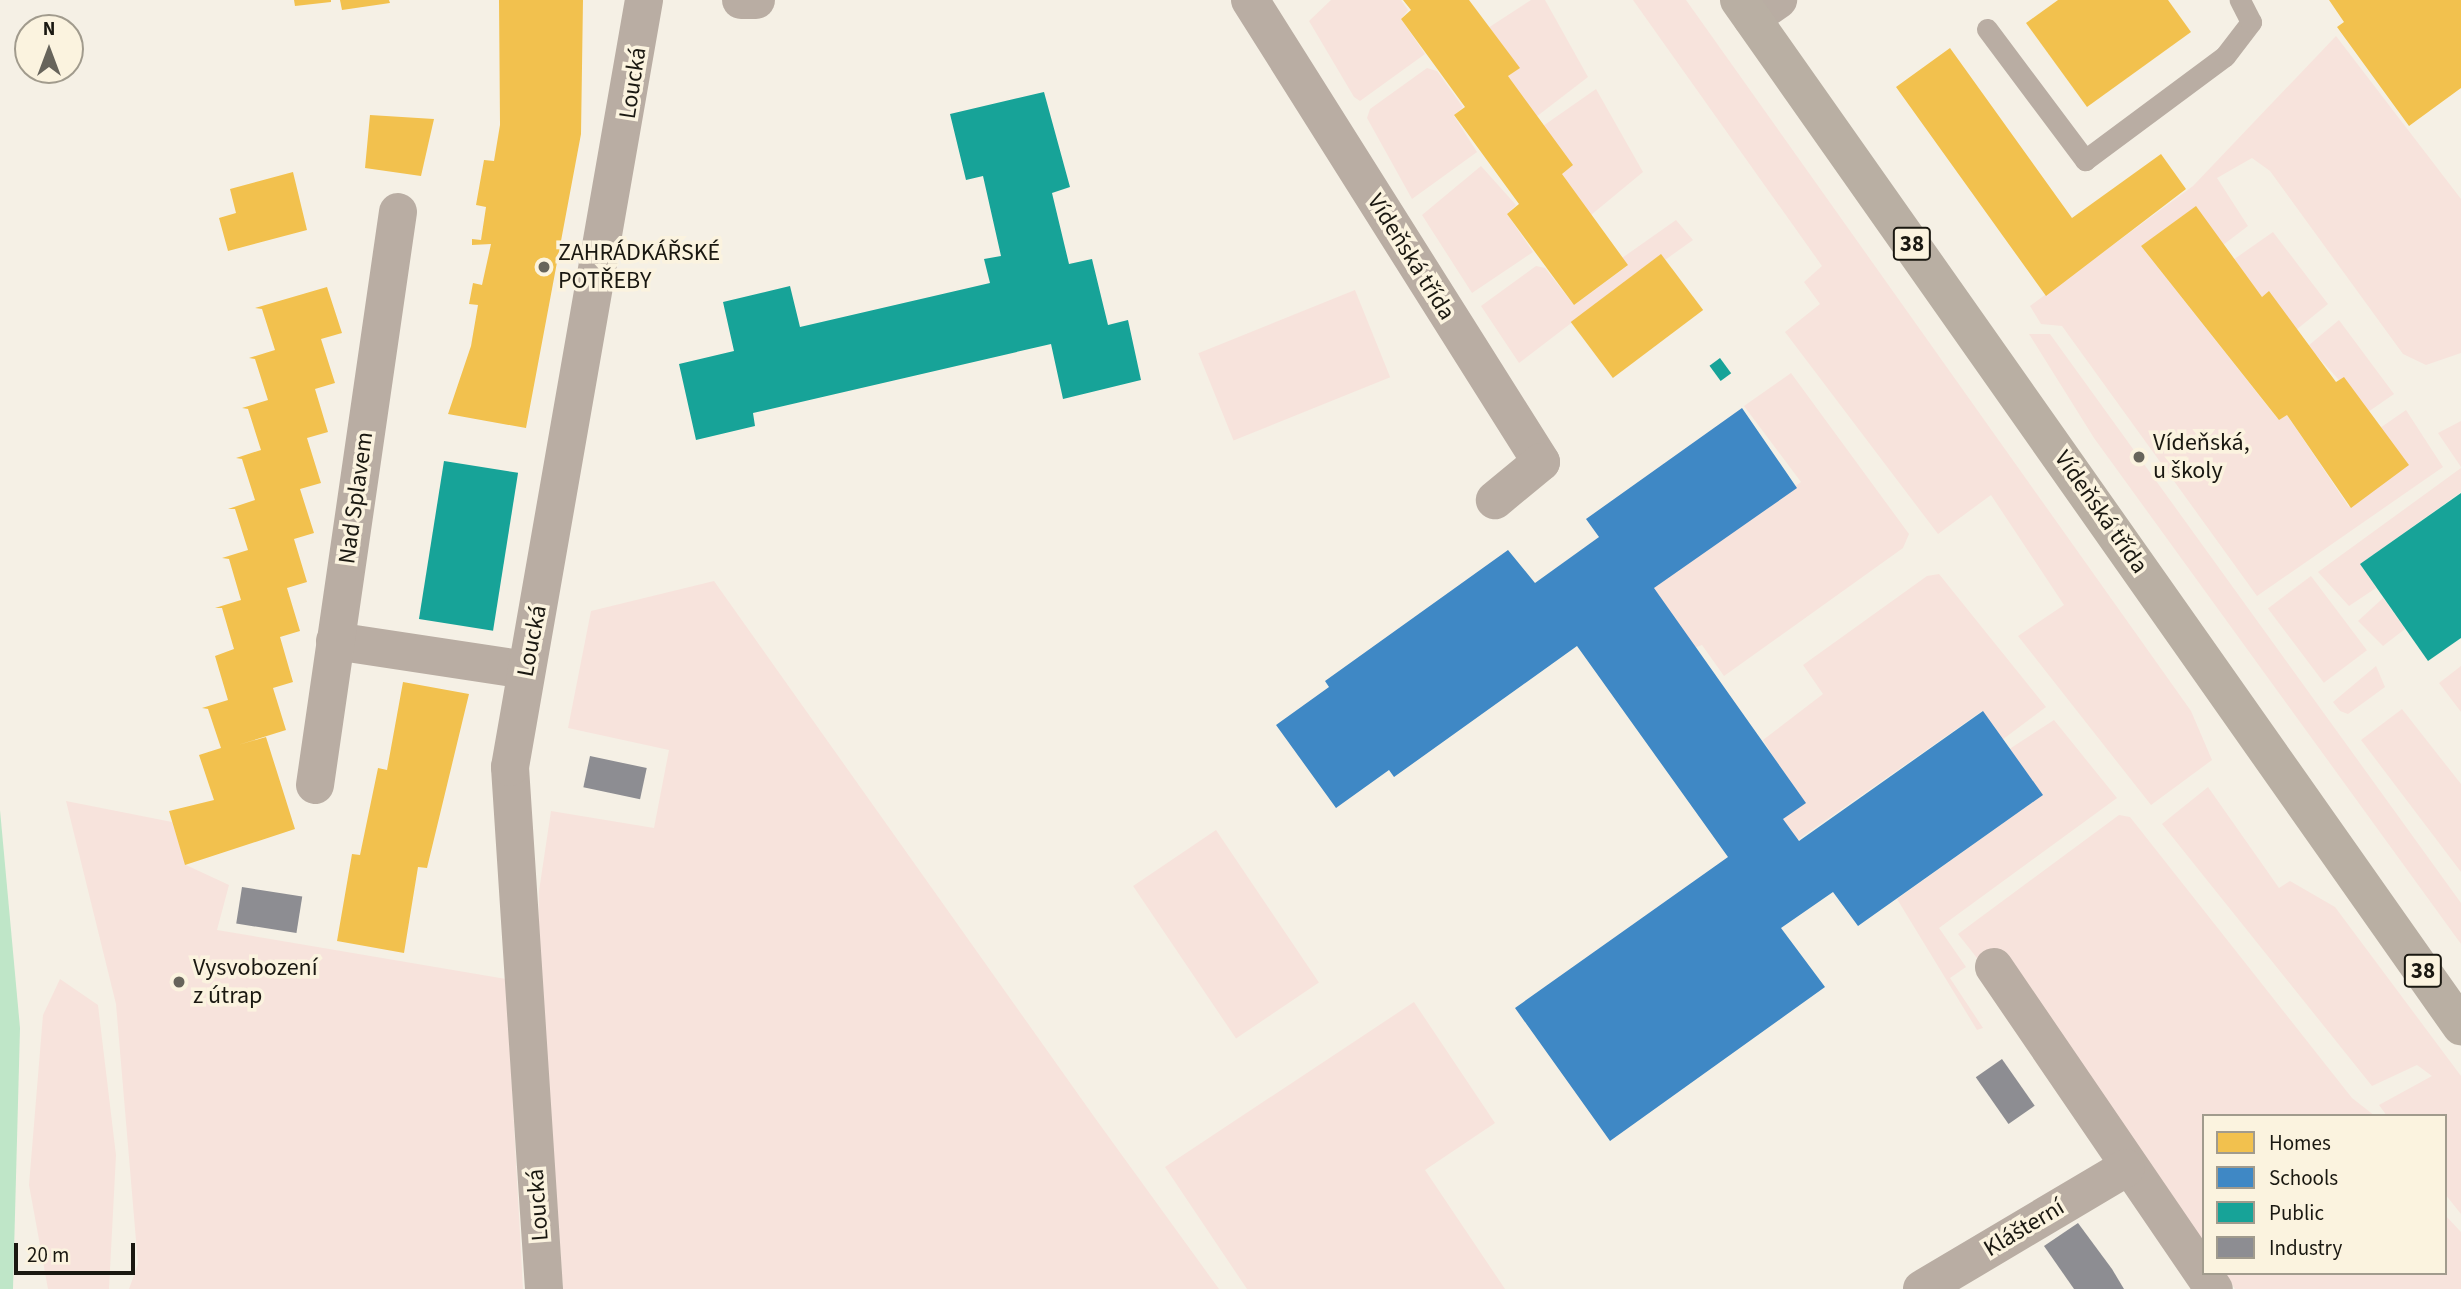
<!DOCTYPE html>
<html>
<head>
<meta charset="utf-8">
<style>
	body { margin:0 }
	#map { position:relative; width:2461px; height:1289px; overflow:hidden; background:#f5f0e5; font-family:"Source Sans 3",sans-serif }
	div>[style] { position:absolute }
	[style*='--x'] { left:calc(var(--x)*1px); top:calc(var(--y)*1px); width:calc(var(--w)*1px); rotate:calc(var(--a)*1deg) }
	.green>* { inset:0; background:#f7e3dc; transform-origin:0 0 }
	.water>* { inset:0; background:#bfe6c8 }
	.homes>* { inset:0; background:#f2c14e; transform-origin:0 0 }
	.schools>* { inset:0; background:#3f88c5 }
	.public>* { inset:0; background:#17a398; transform-origin:0 0 }
	.industry>* { inset:0; background:#8d8d92; transform-origin:0 0 }
	.lane>* { height:21px; margin:-10.5px; padding:0 10.5px; transform-origin:10.5px; border-radius:10.5px; background:#b9ada3 }
	.street>* { height:38px; margin:-19px; padding:0 19px; transform-origin:19px; border-radius:19px; background:#b9ada3 }
	.primary>* { height:38px; margin:-19px; padding:0 19px; transform-origin:19px; border-radius:19px; background:#b9afa3 }
	.dots>* { width:19px; height:19px; translate:-50% -50%; box-sizing:border-box; border:4px solid #fbf3df; border-radius:50% }
	span { translate:-50% -50%; white-space:nowrap; text-align:center; line-height:1.15; -webkit-text-stroke:7px #fbf3df; paint-order:stroke }
	.shield-label span { padding:2px 5px; background:#fbf3df; border:2px solid; border-radius:5px; -webkit-text-stroke-width:0 }
	.shield-label { font-size:23px; color:#1a1811; font-weight:700 }
	.street-label { font-size:24px; color:#1a1811 }
	.poi-label { font-size:24px; color:#1a1811 }
	.left { translate:0 -50%; text-align:left }
	.legend { position:absolute; left:2202px; top:1114px; width:245px; height:161px; box-sizing:border-box; background:#fbf3df; border:2px solid #a19b8d; margin:0; padding:9px 12px; list-style:none; font-size:21px; color:#1a1811 }
	.legend li { display:flex; align-items:center; gap:14px; height:35px }
	.legend b { width:35px; border:2px solid #a19b8d }
	.north { position:absolute; left:14px; top:14px; width:70px; height:70px; box-sizing:border-box; background:#fbf3df; border:2px solid #a19b8d; border-radius:50%; rotate:0deg; font-size:19px; font-weight:700; line-height:28px; text-align:center; color:#1a1811 }
	.north::after { content:''; display:block; margin:auto; width:24px; height:32px; background:#67645b; clip-path:polygon(50% 0,100% 100%,50% 72%,0 100%) }
	.scale { position:absolute; left:14px; top:1243px; width:121px; height:32px; box-sizing:border-box; border:4px solid #1a1811; border-top:0; padding-left:9px; font-size:21px; line-height:24px; white-space:nowrap; color:#1a1811; -webkit-text-stroke:5px #fbf3df; paint-order:stroke }
</style>
</head>
<body>
<div id="map">
	<div class="green">
		<i style="clip-path:polygon(1331px 0,1401px 0,1408px 10px,1401px 19px,1425px 54px,1360px 101px,1354px 97px,1309px 21px)"></i>
		<i style="clip-path:polygon(1531px 0,1545px 0,1588px 77px,1536px 117px,1508px 76px,1488px 28px)"></i>
		<i style="clip-path:polygon(1633px 0,1686px 0,2191px 711px,2212px 760px,2151px 805px,2018px 636px,2064px 605px,1991px 495px,1938px 534px,1785px 332px,1820px 304px,1804px 282px,1822px 266px)"></i>
		<i style="clip-path:polygon(2336px 36px,2461px 199px,2461px 353px,2426px 365px,2403px 354px,2270px 171px,2252px 158px,2217px 178px,2248px 226px,2223px 245px,2195px 207px,2141px 246px,2277px 418px,2287px 415px,2349px 507px,2380px 428px,2406px 410px,2443px 467px,2257px 596px,2062px 326px,2041px 324px,2030px 306px,2193px 186px)"></i>
		<i style="clip-path:polygon(1427px 68px,1437px 71px,1463px 107px,1454px 116px,1477px 152px,1412px 199px,1367px 118px,1370px 109px)"></i>
		<i style="clip-path:polygon(1596px 89px,1643px 172px,1591px 215px,1562px 174px,1543px 126px)"></i>
		<i style="clip-path:polygon(1481px 166px,1516px 205px,1507px 214px,1533px 252px,1472px 293px,1422px 215px)"></i>
		<i style="clip-path:polygon(1676px 220px,1693px 240px,1665px 260px,1660px 255px,1519px 363px,1481px 306px,1536px 266px,1545px 268px,1574px 305px,1627px 266px,1622px 258px)"></i>
		<i style="clip-path:polygon(2273px 232px,2328px 304px,2296px 330px,2269px 292px,2262px 297px,2233px 260px)"></i>
		<i style="left:1355px;top:290px;width:94px;height:169px;rotate:68deg"></i>
		<i style="clip-path:polygon(2339px 320px,2394px 394px,2368px 412px,2308px 346px)"></i>
		<i style="clip-path:polygon(2029px 334px,2050px 334px,2461px 903px,2461px 944px,2094px 438px)"></i>
		<i style="clip-path:polygon(1791px 373px,1909px 534px,1903px 548px,1724px 676px,1702px 645px,1694px 648px,1652px 589px,1801px 482px,1744px 406px)"></i>
		<i style="clip-path:polygon(2461px 421px,2461px 467px,2438px 433px)"></i>
		<i style="clip-path:polygon(2461px 468px,2461px 492px,2360px 564px,2376px 588px,2349px 606px,2318px 572px)"></i>
		<i style="clip-path:polygon(1939px 574px,2046px 707px,2002px 740px,1982px 711px,1796px 841px,1783px 819px,1803px 803px,1763px 740px,1823px 694px,1803px 665px,1927px 576px)"></i>
		<i style="left:2311px;top:576px;width:93px;height:54px;rotate:53deg"></i>
		<i style="clip-path:polygon(714px 581px,1095px 1118px,1219px 1289px,563px 1289px,538px 953px,539px 891px,551px 811px,654px 828px,669px 750px,568px 728px,591px 611px)"></i>
		<i style="clip-path:polygon(2383px 598px,2405px 629px,2383px 646px,2358px 621px)"></i>
		<i style="clip-path:polygon(2376px 666px,2385px 687px,2348px 714px,2340px 711px,2333px 702px)"></i>
		<i style="clip-path:polygon(2461px 666px,2461px 712px,2439px 683px)"></i>
		<i style="clip-path:polygon(2402px 709px,2461px 784px,2461px 872px,2361px 740px)"></i>
		<i style="clip-path:polygon(2054px 720px,2117px 798px,1939px 928px,1966px 967px,1950px 978px,1983px 1028px,1977px 1030px,1897px 899px,2041px 796px,2008px 750px)"></i>
		<i style="clip-path:polygon(2208px 787px,2279px 888px,2290px 881px,2335px 907px,2461px 1076px,2461px 1214px,2445px 1194px,2445px 1116px,2387px 1116px,2379px 1105px,2432px 1076px,2417px 1065px,2372px 1086px,2162px 824px)"></i>
		<i style="clip-path:polygon(66px 801px,172px 822px,186px 865px,229px 885px,217px 930px,506px 979px,523px 1289px,129px 1289px,138px 1264px,116px 1004px)"></i>
		<i style="clip-path:polygon(2119px 815px,2130px 817px,2352px 1098px,2375px 1116px,2204px 1116px,2204px 1245px,1958px 934px)"></i>
		<i style="left:1216px;top:830px;width:184px;height:100px;rotate:56deg"></i>
		<i style="clip-path:polygon(60px 979px,98px 1005px,116px 1155px,109px 1289px,48px 1289px,29px 1185px,43px 1015px)"></i>
		<i style="clip-path:polygon(1414px 1002px,1495px 1123px,1425px 1170px,1505px 1289px,1247px 1289px,1165px 1167px)"></i>
		<i style="clip-path:polygon(2445px 1215px,2461px 1232px,2461px 1289px,2235px 1289px,2224px 1273px,2445px 1273px)"></i>
	</div>
	<div class="water">
		<i style="clip-path:polygon(0 810px,20px 1028px,13px 1289px,0 1289px)"></i>
	</div>
	<div class="homes">
		<i style="clip-path:polygon(294px 0,331px 0,331px 2px,295px 6px)"></i>
		<i style="clip-path:polygon(340px 0,389px 0,390px 3px,342px 10px)"></i>
		<i style="clip-path:polygon(499px 0,583px 0,581px 134px,526px 428px,448px 414px,471px 346px,478px 305px,469px 304px,473px 283px,482px 285px,491px 244px,472px 245px,472px 239px,481px 240px,486px 207px,476px 205px,484px 160px,494px 161px,500px 125px)"></i>
		<i style="clip-path:polygon(1403px 0,1469px 0,1520px 68px,1508px 76px,1573px 165px,1562px 174px,1628px 265px,1574px 305px,1507px 214px,1519px 204px,1454px 115px,1465px 107px,1401px 19px,1411px 10px)"></i>
		<i style="clip-path:polygon(2058px 0,2168px 0,2191px 32px,2087px 107px,2026px 23px)"></i>
		<i style="clip-path:polygon(2329px 0,2461px 0,2461px 88px,2409px 126px,2337px 27px,2344px 22px)"></i>
		<i style="clip-path:polygon(1950px 48px,2072px 218px,2161px 154px,2186px 189px,2046px 296px,1896px 87px)"></i>
		<i style="clip-path:polygon(370px 115px,434px 119px,421px 176px,365px 168px)"></i>
		<i style="clip-path:polygon(293px 172px,307px 230px,228px 251px,219px 218px,236px 213px,230px 189px)"></i>
		<i style="clip-path:polygon(2196px 206px,2262px 297px,2269px 291px,2336px 382px,2344px 377px,2409px 465px,2351px 508px,2287px 415px,2279px 420px,2141px 246px)"></i>
		<i style="left:1661px;top:254px;width:70px;height:113px;rotate:53deg"></i>
		<i style="clip-path:polygon(327px 287px,342px 333px,321px 339px,335px 383px,315px 389px,328px 432px,307px 438px,321px 483px,300px 489px,314px 533px,294px 539px,307px 582px,287px 588px,300px 631px,280px 637px,293px 682px,273px 688px,286px 730px,238px 745px,266px 737px,295px 829px,185px 865px,169px 811px,214px 800px,199px 755px,221px 748px,208px 709px,202px 708px,228px 700px,215px 656px,234px 649px,222px 608px,215px 608px,241px 600px,229px 559px,222px 558px,248px 550px,235px 509px,228px 509px,255px 500px,242px 459px,236px 458px,261px 450px,248px 409px,242px 408px,268px 400px,255px 359px,249px 358px,275px 350px,262px 309px,255px 308px)"></i>
		<i style="clip-path:polygon(403px 682px,469px 694px,427px 868px,418px 867px,404px 953px,337px 941px,352px 854px,360px 855px,378px 768px,387px 770px)"></i>
	</div>
	<div class="schools">
		<i style="clip-path:polygon(1742px 408px,1797px 488px,1654px 588px,1806px 803px,1783px 819px,1799px 841px,1983px 711px,2043px 795px,1858px 926px,1833px 892px,1781px 928px,1825px 987px,1610px 1141px,1515px 1008px,1728px 857px,1577px 646px,1394px 777px,1389px 770px,1336px 808px,1276px 725px,1329px 687px,1325px 681px,1508px 550px,1535px 583px,1599px 537px,1586px 519px)"></i>
	</div>
	<div class="public">
		<i style="clip-path:polygon(1044px 92px,1070px 187px,1052px 193px,1069px 264px,1092px 259px,1108px 325px,1128px 320px,1141px 380px,1063px 399px,1051px 344px,753px 413px,755px 426px,696px 440px,679px 364px,734px 351px,723px 302px,790px 286px,800px 327px,990px 283px,984px 259px,1001px 256px,983px 176px,966px 180px,950px 114px)"></i>
		<i style="left:1720px;top:358px;width:19px;height:13px;rotate:54deg"></i>
		<i style="left:444px;top:461px;width:75px;height:160px;rotate:9deg"></i>
		<i style="clip-path:polygon(2461px 493px,2461px 638px,2428px 661px,2360px 564px)"></i>
	</div>
	<div class="industry">
		<i style="left:590px;top:756px;width:58px;height:32px;rotate:12deg"></i>
		<i style="left:242px;top:887px;width:61px;height:37px;rotate:9deg"></i>
		<i style="left:2002px;top:1059px;width:57px;height:32px;rotate:55deg"></i>
		<i style="clip-path:polygon(2078px 1223px,2112px 1269px,2124px 1289px,2074px 1289px,2044px 1246px)"></i>
	</div>
	<div class="lane">
		<i style="--x:1987;--y:29;--w:164;--a:53.2"></i>
		<i style="--x:2085;--y:160;--w:174;--a:-36.6"></i>
		<i style="--x:2225;--y:56;--w:43;--a:-52.6"></i>
		<i style="--x:2251;--y:22;--w:25;--a:-117"></i>
	</div>
	<div class="street">
		<i style="--x:741;--y:0;--w:15;--a:0"></i>
		<i style="--x:1250;--y:0;--w:546;--a:57.79"></i>
		<i style="--x:1541;--y:462;--w:60;--a:140.4"></i>
		<i style="--x:1752;--y:18;--w:32;--a:-35"></i>
		<i style="--x:335;--y:641;--w:193;--a:8.6"></i>
		<i style="--x:315;--y:785;--w:579;--a:-81.76"></i>
		<i style="--x:1994;--y:967;--w:390;--a:55.7"></i>
		<i style="--x:544;--y:1289;--w:523;--a:-93.73"></i>
		<i style="--x:510;--y:767;--w:779;--a:-80.09"></i>
		<i style="--x:1922;--y:1289;--w:237;--a:-30.7"></i>
	</div>
	<div class="primary">
		<i style="--x:1739;--y:0;--w:1255;--a:54.87"></i>
	</div>
	<div class="dots">
		<i style="left:544px;top:267px;background:#67645b"></i>
		<i style="left:2139px;top:457px;background:#67645b"></i>
		<i style="left:179px;top:982px;background:#67645b"></i>
	</div>
	<div class="shield-label">
		<span style="left:1912px;top:244px">38</span>
		<span style="left:2423px;top:971px">38</span>
	</div>
	<div class="street-label">
		<span style="left:633px;top:83px;rotate:-81deg">Loucká</span>
		<span style="left:1411px;top:257px;rotate:58deg">Vídeňská třída</span>
		<span style="left:356px;top:498px;rotate:-82deg">Nad Splavem</span>
		<span style="left:2101px;top:512px;rotate:55deg">Vídeňská třída</span>
		<span style="left:532px;top:641px;rotate:-79deg">Loucká</span>
		<span style="left:538px;top:1205px;rotate:-94deg">Loucká</span>
		<span style="left:2024px;top:1228px;rotate:-31deg">Klášterní</span>
	</div>
	<div class="poi-label">
		<span class="left" style="left:558px;top:267px">ZAHRÁDKÁŘSKÉ<br>POTŘEBY</span>
		<span class="left" style="left:2153px;top:457px">Vídeňská,<br>u školy</span>
		<span class="left" style="left:193px;top:982px">Vysvobození<br>z útrap</span>
	</div>
	<ul class="legend">
	<li><b style="height:19px;background:#f2c14e"></b>Homes</li>
	<li><b style="height:19px;background:#3f88c5"></b>Schools</li>
	<li><b style="height:19px;background:#17a398"></b>Public</li>
	<li><b style="height:19px;background:#8d8d92"></b>Industry</li>
	</ul>
	<div class="north">N</div>
	<div class="scale">20 m</div>
</div>
</body>
</html>
